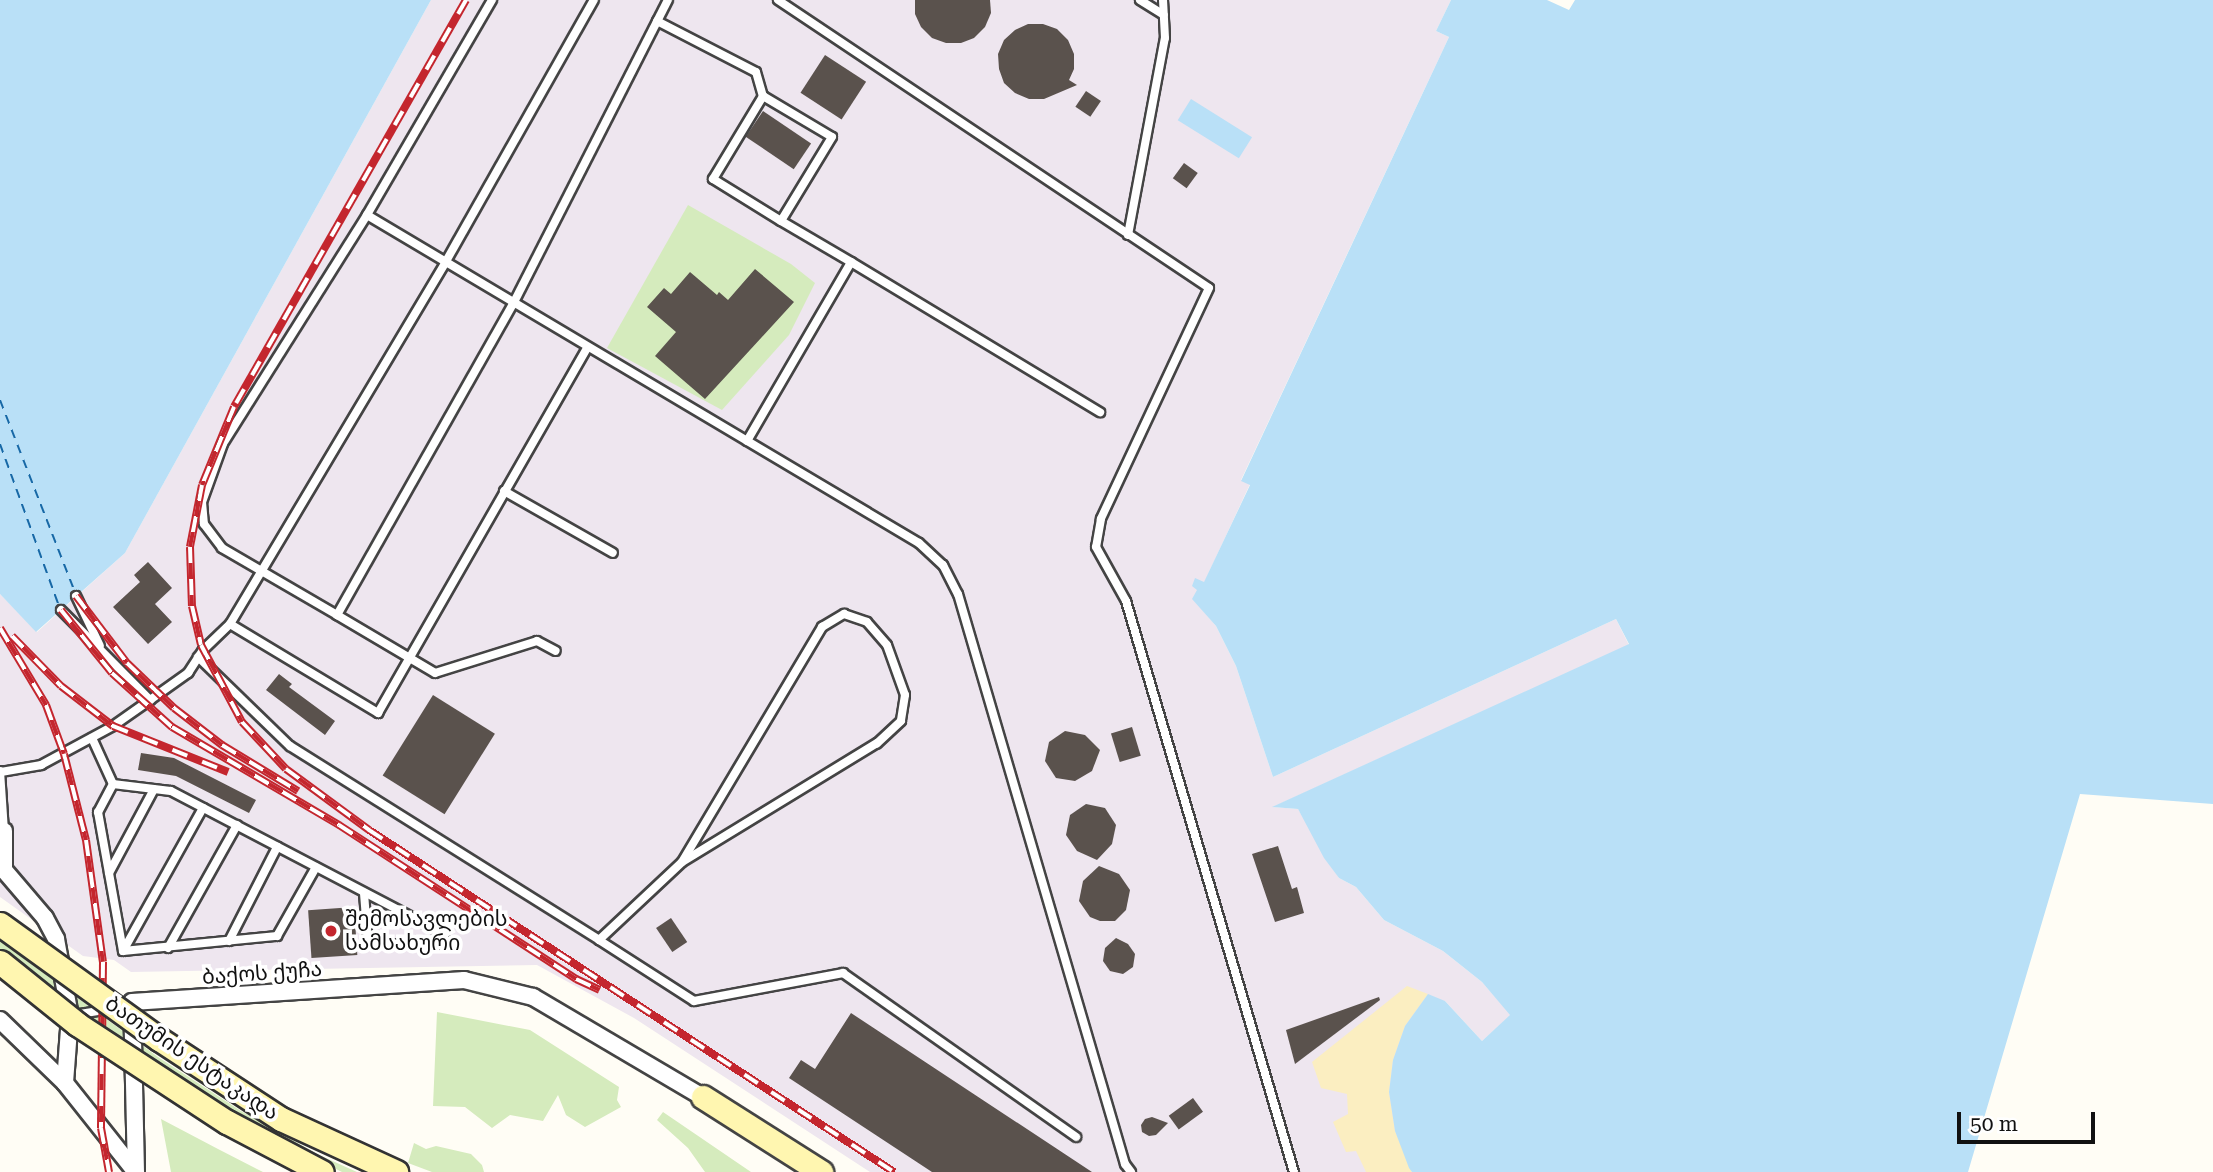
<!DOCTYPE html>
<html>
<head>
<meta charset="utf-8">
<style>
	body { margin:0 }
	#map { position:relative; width:2213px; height:1172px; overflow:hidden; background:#fffdf5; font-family:"Roboto Serif","Noto Sans Georgian",serif }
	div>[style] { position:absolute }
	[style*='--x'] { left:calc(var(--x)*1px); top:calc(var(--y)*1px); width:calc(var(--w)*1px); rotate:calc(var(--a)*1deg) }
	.industrial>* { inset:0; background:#eee6ef }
	.green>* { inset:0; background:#d5ebbd }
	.sand>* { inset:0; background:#fbeec1 }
	.water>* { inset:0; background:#b9e0f7; transform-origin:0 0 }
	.ferry>* { height:2px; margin-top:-1px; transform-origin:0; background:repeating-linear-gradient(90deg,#1768a6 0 9px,transparent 0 16px) }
	.building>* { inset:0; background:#5a524d; transform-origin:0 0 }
	.roads { filter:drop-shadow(2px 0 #444) drop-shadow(-2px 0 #444) drop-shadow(0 2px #444) drop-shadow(0 -2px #444) }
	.service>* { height:8px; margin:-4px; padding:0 4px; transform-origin:4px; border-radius:4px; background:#fff }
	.minor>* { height:16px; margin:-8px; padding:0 8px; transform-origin:8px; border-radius:8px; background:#fff }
	.secondary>* { height:23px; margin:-11.5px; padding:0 11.5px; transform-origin:11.5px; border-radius:11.5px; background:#fff6b0 }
	.rail>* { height:8px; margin-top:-4px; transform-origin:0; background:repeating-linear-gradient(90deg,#fff 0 16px,#c4262e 0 32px); box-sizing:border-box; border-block:2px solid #c4262e }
	.bridges { filter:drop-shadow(2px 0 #333) drop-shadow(-2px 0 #333) drop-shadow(0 2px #333) drop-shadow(0 -2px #333) }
	.secondary-bridge>* { height:23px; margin:-11.5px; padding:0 11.5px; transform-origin:11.5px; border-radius:11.5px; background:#fff6b0 }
	.dots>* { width:19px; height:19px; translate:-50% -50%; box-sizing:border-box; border:4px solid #fff; border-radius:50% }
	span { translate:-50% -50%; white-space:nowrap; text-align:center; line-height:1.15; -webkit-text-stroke:7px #fff; paint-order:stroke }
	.poi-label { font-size:21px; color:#111 }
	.left { translate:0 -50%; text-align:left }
	.street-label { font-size:21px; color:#111 }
	.scale { position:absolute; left:1957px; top:1112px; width:138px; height:32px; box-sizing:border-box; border:4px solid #111; border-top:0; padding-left:9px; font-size:21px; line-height:24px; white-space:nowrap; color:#111; -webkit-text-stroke:5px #fff; paint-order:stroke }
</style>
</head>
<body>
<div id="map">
	<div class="industrial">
		<i style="clip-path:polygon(431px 0,1451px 0,1436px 31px,1449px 37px,1241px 480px,1250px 484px,1204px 583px,1193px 599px,1216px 626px,1236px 666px,1273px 777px,1616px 619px,1629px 645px,1273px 807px,1298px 809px,1339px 878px,1356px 887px,1384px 920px,1443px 951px,1482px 982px,1511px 1015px,1482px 1041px,1445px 1001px,1409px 1168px,1412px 1172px,870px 1172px,634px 1018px,537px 965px,131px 972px,114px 960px,83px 956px,0 897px,0 594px,37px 632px,125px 553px)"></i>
	</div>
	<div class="green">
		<i style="clip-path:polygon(688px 205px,791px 264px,815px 283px,789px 335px,722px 410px,607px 348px)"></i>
		<i style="clip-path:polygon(0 941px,158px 1057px,241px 1111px,317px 1154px,357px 1172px,342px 1172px,248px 1125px,52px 991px,0 951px)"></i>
		<i style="clip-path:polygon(437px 1012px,530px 1030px,619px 1087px,617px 1100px,621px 1107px,585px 1127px,566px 1115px,558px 1095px,543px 1121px,510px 1115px,492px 1128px,465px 1107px,433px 1106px)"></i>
		<i style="clip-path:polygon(663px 1112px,751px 1172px,705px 1172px,688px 1148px,657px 1120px)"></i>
		<i style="clip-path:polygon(161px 1119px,218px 1149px,263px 1172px,171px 1172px)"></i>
		<i style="clip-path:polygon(414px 1143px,426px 1149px,436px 1146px,471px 1154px,482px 1165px,484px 1172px,432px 1172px,408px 1163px)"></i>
	</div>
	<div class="sand">
		<i style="clip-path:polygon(1407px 986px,1428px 994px,1405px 1026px,1393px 1060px,1389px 1092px,1395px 1131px,1412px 1172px,1366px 1172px,1356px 1151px,1346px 1152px,1333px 1122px,1348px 1114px,1347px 1094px,1321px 1088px,1312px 1062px)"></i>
	</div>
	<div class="water">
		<i style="clip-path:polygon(0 0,431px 0,125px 553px,36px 632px,0 594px)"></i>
		<i style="clip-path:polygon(1451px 0,1547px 0,1569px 10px,1575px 0,2213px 0,2213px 804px,2080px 794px,1968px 1172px,1412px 1172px,1409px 1168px,1395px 1131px,1389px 1092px,1393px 1060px,1405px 1026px,1428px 994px,1445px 1001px,1482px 1041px,1510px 1015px,1482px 982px,1443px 951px,1384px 920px,1356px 887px,1339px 878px,1324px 858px,1298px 809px,1272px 807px,1629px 644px,1616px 619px,1273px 777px,1236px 666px,1216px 626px,1192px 599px,1197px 590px,1192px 586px,1195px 578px,1204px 582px,1250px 485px,1241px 481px,1449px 37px,1436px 31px)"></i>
		<i style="left:1191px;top:99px;width:72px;height:25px;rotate:32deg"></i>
	</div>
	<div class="ferry">
		<i style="--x:0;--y:400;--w:206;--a:68.7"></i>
		<i style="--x:0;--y:444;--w:172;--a:70"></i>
	</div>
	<div class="building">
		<i style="clip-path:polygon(915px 0,990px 0,991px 13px,985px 27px,974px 38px,961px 43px,946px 43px,932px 38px,921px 27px,915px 14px)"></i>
		<i style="clip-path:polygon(1028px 24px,1043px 24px,1057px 29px,1068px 40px,1074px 54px,1074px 69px,1069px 80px,1077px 85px,1044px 99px,1029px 99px,1015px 93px,1004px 83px,999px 69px,998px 54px,1004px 40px,1015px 30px)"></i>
		<i style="left:825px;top:55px;width:49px;height:45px;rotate:33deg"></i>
		<i style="left:1086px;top:91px;width:18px;height:19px;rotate:34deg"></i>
		<i style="left:763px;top:111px;width:58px;height:31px;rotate:34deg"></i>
		<i style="left:1184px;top:163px;width:17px;height:19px;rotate:36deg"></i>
		<i style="clip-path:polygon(755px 269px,794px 302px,705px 399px,655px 356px,676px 332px,647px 307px,664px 288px,671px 294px,690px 272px,717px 295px,719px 292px,728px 300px)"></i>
		<i style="clip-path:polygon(148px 562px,172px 588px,155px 604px,172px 622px,148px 644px,113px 607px,140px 582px,134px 575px)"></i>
		<i style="clip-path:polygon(279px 674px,292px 684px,289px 687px,335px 721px,325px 735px,266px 690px)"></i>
		<i style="left:433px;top:695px;width:73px;height:95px;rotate:32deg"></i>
		<i style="left:1132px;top:727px;width:30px;height:22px;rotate:73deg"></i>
		<i style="clip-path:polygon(1065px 731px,1085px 735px,1100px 750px,1092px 771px,1075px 781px,1056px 778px,1045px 761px,1049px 742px)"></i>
		<i style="clip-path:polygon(141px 753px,174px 758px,256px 800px,249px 813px,176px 776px,138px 770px)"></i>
		<i style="clip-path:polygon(1086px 804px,1105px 808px,1116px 825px,1112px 844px,1097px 860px,1077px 851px,1066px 835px,1070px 815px)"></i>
		<i style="clip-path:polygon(1278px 846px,1292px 889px,1297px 887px,1304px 913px,1275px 922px,1252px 854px)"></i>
		<i style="clip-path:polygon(1099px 866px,1119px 874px,1130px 890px,1126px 910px,1115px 921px,1100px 921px,1090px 917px,1079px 901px,1083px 881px)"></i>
		<i style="left:354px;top:907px;width:48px;height:46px;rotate:86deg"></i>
		<i style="left:671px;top:918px;width:29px;height:18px;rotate:56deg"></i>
		<i style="clip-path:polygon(1116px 938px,1128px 944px,1135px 954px,1133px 967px,1123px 974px,1110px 971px,1103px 961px,1105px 948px)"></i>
		<i style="clip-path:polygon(1379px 997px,1380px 1000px,1295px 1064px,1286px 1030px)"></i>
		<i style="clip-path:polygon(851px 1013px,1092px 1172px,932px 1172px,789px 1078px,801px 1060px,815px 1069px)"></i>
		<i style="left:1193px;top:1098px;width:17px;height:30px;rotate:54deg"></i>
		<i style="clip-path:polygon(1152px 1117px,1168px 1123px,1156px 1135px,1149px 1136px,1142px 1132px,1141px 1125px,1145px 1119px)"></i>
	</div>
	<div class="roads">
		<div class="service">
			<i style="--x:492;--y:0;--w:249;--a:120.2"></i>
			<i style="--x:367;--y:215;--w:271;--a:122.2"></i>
			<i style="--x:223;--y:444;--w:62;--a:109.9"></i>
			<i style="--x:202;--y:502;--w:22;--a:85"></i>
			<i style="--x:204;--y:524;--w:30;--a:53"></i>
			<i style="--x:222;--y:548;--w:133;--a:30.2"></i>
			<i style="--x:337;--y:615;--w:357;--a:-60.5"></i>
			<i style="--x:513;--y:304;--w:341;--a:-63"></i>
			<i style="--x:778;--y:0;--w:518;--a:33.75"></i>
			<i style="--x:1209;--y:288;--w:255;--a:115.1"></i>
			<i style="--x:1101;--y:519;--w:28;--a:100"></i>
			<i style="--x:1096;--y:547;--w:62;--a:60.9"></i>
			<i style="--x:1126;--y:601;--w:595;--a:73.61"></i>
			<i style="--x:1140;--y:0;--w:28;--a:32"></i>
			<i style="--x:657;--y:21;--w:111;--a:27.3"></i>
			<i style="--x:756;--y:72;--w:25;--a:74"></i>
			<i style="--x:763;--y:96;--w:80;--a:30.7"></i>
			<i style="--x:832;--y:137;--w:98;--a:121.3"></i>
			<i style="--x:781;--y:221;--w:80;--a:-148.3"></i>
			<i style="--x:713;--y:179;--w:97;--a:-58.9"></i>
			<i style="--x:367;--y:215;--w:642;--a:30.72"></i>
			<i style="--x:919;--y:543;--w:33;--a:43"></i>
			<i style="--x:943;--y:565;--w:33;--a:63"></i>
			<i style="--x:958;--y:594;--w:594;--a:73.67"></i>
			<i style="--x:1125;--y:1164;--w:10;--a:53"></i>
			<i style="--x:1128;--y:235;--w:200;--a:-79.4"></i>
			<i style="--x:1165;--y:38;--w:38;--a:-93"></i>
			<i style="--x:851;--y:262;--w:291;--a:31.1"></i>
			<i style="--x:747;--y:441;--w:207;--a:-59.8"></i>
			<i style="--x:851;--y:262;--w:81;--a:-149.6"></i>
			<i style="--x:504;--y:491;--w:125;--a:29.6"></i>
			<i style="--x:76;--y:596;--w:55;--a:64.4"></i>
			<i style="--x:61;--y:610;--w:127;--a:45.3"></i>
			<i style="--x:150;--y:700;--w:47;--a:-35.4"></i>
			<i style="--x:188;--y:673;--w:27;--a:-57"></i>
			<i style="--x:203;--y:650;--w:37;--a:-44"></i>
			<i style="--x:230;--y:624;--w:420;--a:-59.2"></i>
			<i style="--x:445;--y:263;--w:302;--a:-60.5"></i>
			<i style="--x:337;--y:615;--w:114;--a:30.6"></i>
			<i style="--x:435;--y:673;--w:107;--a:-17.4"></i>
			<i style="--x:537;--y:641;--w:21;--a:28"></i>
			<i style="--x:230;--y:624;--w:173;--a:31"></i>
			<i style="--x:378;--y:713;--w:421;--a:-60.2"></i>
			<i style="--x:198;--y:657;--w:128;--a:44.1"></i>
			<i style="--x:290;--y:746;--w:365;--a:32.1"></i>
			<i style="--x:599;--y:940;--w:114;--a:-43.2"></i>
			<i style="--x:682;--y:862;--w:274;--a:-59.2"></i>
			<i style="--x:822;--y:627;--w:26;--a:-31"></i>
			<i style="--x:844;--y:614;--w:24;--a:19"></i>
			<i style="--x:867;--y:622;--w:30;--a:49"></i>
			<i style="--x:887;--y:645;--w:53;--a:70.2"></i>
			<i style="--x:905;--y:695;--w:26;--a:99"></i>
			<i style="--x:901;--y:721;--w:33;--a:137"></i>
			<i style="--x:877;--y:743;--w:228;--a:148.6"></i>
			<i style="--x:92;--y:738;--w:51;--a:65.5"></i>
			<i style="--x:113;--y:784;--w:58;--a:6.9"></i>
			<i style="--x:171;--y:791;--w:308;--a:27.6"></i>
			<i style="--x:444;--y:934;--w:10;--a:84"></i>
			<i style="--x:445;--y:944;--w:77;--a:180"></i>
			<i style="--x:368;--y:944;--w:51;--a:-94.5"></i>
			<i style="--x:0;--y:771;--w:60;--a:86.2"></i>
			<i style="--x:1;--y:772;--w:41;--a:-9.9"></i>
			<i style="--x:41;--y:765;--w:82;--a:-28.4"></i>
			<i style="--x:113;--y:726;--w:45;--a:-35.1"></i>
			<i style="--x:113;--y:784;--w:32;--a:118"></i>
			<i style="--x:98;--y:812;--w:141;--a:79.8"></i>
			<i style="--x:123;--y:951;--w:155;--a:-5.6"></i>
			<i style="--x:277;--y:936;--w:79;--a:-60.5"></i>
			<i style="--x:109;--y:873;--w:95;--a:-61.8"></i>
			<i style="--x:599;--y:940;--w:113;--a:32.7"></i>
			<i style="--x:694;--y:1001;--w:152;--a:-10.6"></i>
			<i style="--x:843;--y:973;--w:285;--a:35.1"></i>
			<i style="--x:229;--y:941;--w:106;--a:-62.9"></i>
			<i style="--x:168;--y:948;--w:141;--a:-60.7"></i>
			<i style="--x:123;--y:951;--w:164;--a:-60.8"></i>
			<i style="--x:73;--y:1015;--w:36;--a:-9"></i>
		</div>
		<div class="minor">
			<i style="--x:4;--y:831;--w:39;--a:90"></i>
			<i style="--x:4;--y:870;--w:63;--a:49.5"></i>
			<i style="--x:45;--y:918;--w:24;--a:62"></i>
			<i style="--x:56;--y:939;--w:78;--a:79.7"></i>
			<i style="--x:70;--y:1016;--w:67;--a:94.3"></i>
			<i style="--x:0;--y:1020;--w:91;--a:44.1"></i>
			<i style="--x:65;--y:1083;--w:112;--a:51.5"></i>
			<i style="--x:136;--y:1172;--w:170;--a:-91.3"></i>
			<i style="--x:132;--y:1002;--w:333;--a:-3.8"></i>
			<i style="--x:464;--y:980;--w:71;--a:13.8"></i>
			<i style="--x:533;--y:997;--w:197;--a:30.5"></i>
		</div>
		<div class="secondary">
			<i style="--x:703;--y:1097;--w:140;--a:32.4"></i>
		</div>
	</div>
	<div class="rail">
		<i style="--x:466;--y:0;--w:468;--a:119.7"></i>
		<i style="--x:234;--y:407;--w:84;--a:112.3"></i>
		<i style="--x:202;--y:485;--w:63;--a:101"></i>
		<i style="--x:190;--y:547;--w:59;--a:88.1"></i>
		<i style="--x:192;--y:606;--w:40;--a:77"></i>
		<i style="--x:201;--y:645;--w:87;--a:62"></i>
		<i style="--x:242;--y:722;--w:64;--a:46.9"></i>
		<i style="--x:286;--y:769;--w:103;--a:36.3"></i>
		<i style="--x:369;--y:830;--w:627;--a:33.08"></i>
		<i style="--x:76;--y:596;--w:84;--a:52.7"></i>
		<i style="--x:127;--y:663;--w:65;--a:43.8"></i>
		<i style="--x:174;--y:708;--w:61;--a:37.6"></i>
		<i style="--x:222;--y:745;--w:89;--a:31.2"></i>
		<i style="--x:61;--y:610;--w:81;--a:51"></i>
		<i style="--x:112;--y:673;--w:81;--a:42"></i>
		<i style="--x:172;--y:727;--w:194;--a:30.4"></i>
		<i style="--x:339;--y:825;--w:283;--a:33"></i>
		<i style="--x:576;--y:979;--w:26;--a:25"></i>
		<i style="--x:0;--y:628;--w:90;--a:59.1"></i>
		<i style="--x:46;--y:705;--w:52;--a:69.8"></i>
		<i style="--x:64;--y:754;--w:89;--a:75.7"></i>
		<i style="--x:86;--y:840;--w:123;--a:82.1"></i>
		<i style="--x:103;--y:962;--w:166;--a:90.7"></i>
		<i style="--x:101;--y:1128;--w:45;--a:79.7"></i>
		<i style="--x:12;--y:636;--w:70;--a:45.6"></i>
		<i style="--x:61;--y:686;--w:66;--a:37.6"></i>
		<i style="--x:113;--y:726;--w:124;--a:21.8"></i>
	</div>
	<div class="bridges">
		<div class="secondary-bridge">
			<i style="--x:0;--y:924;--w:196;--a:35.9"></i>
			<i style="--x:159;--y:1039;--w:146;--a:33.3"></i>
			<i style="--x:281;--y:1119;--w:127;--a:24.7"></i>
			<i style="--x:0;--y:962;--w:99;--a:38.8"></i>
			<i style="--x:77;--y:1024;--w:179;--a:33.2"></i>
			<i style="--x:227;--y:1122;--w:107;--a:27.8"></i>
		</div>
	</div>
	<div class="dots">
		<i style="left:331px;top:931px;background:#c4262e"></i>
	</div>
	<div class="poi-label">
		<span class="left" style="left:345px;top:931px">შემოსავლების<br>სამსახური</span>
	</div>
	<div class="street-label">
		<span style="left:262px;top:973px;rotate:-4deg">ბაქოს ქუჩა</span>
		<span style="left:192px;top:1058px;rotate:34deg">ბათუმის ესტაკადა</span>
	</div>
	<div class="scale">50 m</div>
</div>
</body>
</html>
